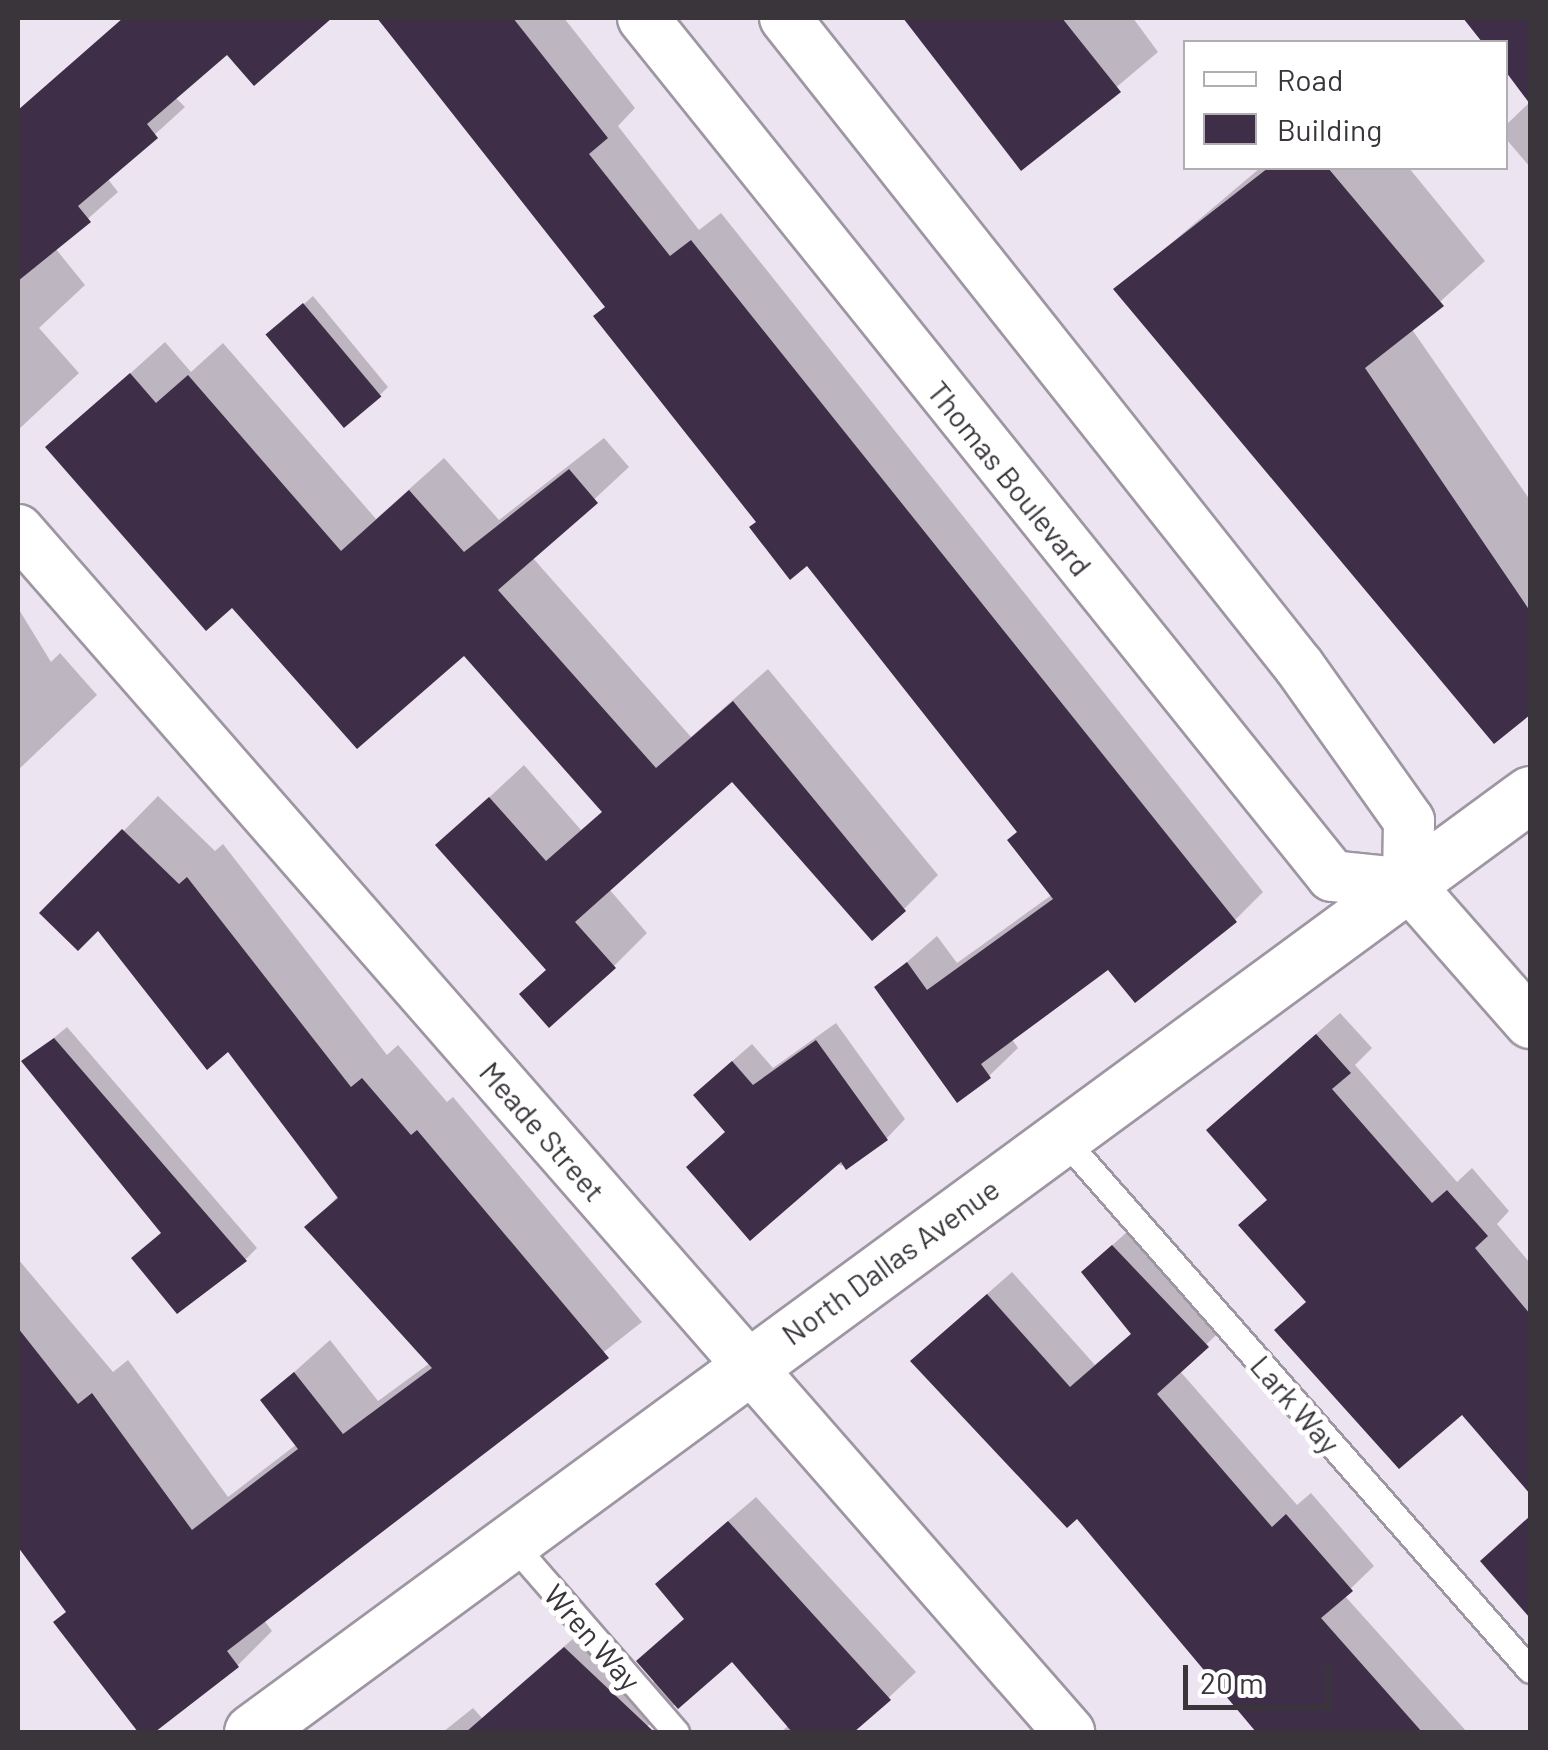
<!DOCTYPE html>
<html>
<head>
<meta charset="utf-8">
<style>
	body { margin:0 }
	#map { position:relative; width:1548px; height:1750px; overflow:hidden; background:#ede4f2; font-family:Barlow,sans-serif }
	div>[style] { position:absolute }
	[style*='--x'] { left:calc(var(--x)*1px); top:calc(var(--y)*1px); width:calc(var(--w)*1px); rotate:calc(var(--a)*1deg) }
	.shadow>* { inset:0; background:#0003 }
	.building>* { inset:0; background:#3f2e48; transform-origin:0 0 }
	.roads { filter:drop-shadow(2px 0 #9e96a2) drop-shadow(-2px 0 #9e96a2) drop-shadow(0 2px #9e96a2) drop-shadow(0 -2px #9e96a2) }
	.lane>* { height:25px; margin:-12.5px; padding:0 12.5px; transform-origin:12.5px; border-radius:12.5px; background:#fff }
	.street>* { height:50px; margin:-25px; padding:0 25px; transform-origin:25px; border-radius:25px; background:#fff }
	.secondary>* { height:55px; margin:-27.5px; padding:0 27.5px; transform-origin:27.5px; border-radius:27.5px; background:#fff }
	span { translate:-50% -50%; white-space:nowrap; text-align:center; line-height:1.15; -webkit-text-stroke:10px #fff; paint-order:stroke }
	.street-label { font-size:30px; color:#39353b }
	.frame { position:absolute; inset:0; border:20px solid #39353b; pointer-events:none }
	.legend { position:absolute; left:1183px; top:40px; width:325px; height:130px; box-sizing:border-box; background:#fff; border:2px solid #b0aeb1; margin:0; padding:12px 18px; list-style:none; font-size:30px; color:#39353b }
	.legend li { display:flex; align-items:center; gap:20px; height:50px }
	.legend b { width:50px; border:2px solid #b0aeb1 }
	.scale { position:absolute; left:1183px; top:1665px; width:148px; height:45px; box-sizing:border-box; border:5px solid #39353b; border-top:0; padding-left:12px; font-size:30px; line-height:35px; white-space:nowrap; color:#39353b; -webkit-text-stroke:8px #fff; paint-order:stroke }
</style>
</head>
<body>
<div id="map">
	<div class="shadow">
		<i style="clip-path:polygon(127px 18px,328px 18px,254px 83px,228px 51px,175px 97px,185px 107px,107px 178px,118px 192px,55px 248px,85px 285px,39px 328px,79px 373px,18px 430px,18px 119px)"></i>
		<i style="clip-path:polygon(379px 18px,564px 18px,635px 108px,618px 126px,699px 230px,721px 213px,1263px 892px,1235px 920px,1109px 966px,1011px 1038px,1018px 1048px,989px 1076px,877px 988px,937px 936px,957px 963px,1053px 894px,1019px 831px,808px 562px,759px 521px,607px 306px)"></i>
		<i style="clip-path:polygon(906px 18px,1133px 18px,1158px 52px,1022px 167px)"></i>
		<i style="clip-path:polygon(1465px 18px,1530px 18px,1530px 100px,1506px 68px,1506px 42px,1485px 42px)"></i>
		<i style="clip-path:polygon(1530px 102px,1530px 167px,1506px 139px,1506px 125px)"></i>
		<i style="clip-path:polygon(1260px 168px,1409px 168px,1485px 261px,1411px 328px,1530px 500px,1530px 712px,1494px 741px,1116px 290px)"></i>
		<i style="clip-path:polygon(313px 296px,388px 387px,380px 395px,278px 327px)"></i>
		<i style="clip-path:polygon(165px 342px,191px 372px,223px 343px,376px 519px,444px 458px,499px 520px,604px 438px,629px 467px,532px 557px,691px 737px,768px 669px,938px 875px,904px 909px,732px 779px,609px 889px,647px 933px,614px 966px,522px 994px,548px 968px,438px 845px,524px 765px,581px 830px,604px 810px,464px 652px,232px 605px,49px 447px)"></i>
		<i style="clip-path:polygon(18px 608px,51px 662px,60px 653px,97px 695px,18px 770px)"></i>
		<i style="clip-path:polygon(158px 796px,215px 851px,223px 844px,387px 1055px,398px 1045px,447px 1102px,453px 1097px,642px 1322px,263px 1619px,272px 1631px,238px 1665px,141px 1732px,57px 1622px,68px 1611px,18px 1543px,18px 1259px,113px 1372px,128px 1360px,228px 1497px,297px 1444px,263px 1400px,330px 1340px,378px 1401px,430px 1363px,308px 1227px,339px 1195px,228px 1048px,98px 927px,43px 913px)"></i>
		<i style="clip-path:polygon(1340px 1013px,1372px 1048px,1355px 1065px,1457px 1182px,1472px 1168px,1509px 1211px,1497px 1224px,1530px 1263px,1530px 1490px,1462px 1412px,1308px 1301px,1241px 1225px,1269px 1198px,1233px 1107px)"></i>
		<i style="clip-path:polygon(836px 1023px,905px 1119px,887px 1138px,847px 1167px,727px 1131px,715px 1076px,752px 1044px,773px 1068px)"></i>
		<i style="clip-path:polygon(67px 1027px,257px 1248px,245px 1260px,164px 1232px,25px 1062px)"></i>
		<i style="clip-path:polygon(1136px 1224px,1230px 1322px,1179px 1370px,1297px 1505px,1311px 1493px,1374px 1566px,1344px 1595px,1467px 1732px,1260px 1732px,937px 1338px,1012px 1272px,1095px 1365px,1133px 1332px,1108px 1249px)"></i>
		<i style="clip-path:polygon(756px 1497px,916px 1672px,852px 1732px,781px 1732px,789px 1725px,732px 1659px,640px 1732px,443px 1732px,473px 1708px,482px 1718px,590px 1624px,653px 1683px,686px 1617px,685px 1558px)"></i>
		<i style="clip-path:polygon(1530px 1517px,1530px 1617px,1484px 1561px)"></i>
	</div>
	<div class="building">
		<i style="clip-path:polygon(123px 18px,332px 18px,254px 86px,227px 55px,147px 124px,158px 138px,78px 206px,91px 222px,18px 281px,18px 110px)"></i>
		<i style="clip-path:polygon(377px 18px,513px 18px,608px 138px,589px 154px,670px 256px,691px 240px,1237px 922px,1135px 1003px,1108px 970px,981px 1064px,991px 1078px,957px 1103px,874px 987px,907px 962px,927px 990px,1053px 899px,1007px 840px,1017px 832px,807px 566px,790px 580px,749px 527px,756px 522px,593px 316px,605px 307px)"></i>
		<i style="clip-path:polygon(903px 18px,1062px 18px,1121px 92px,1021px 171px)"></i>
		<i style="clip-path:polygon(1463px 18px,1530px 18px,1530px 104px,1506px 72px,1506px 42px,1482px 42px)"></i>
		<i style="clip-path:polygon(1268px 168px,1328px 168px,1444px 306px,1365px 368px,1530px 611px,1530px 715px,1494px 744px,1113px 289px)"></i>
		<i style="left:303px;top:303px;width:122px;height:49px;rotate:50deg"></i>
		<i style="clip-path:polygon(130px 373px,156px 403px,188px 375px,341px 551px,409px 490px,464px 552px,569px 469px,598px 503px,498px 590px,656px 768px,733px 701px,906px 911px,872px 941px,732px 782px,575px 922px,616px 968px,549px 1028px,519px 994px,546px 970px,435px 845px,489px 797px,546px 861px,602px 812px,464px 656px,357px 749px,232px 608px,206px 631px,45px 447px)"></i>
		<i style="clip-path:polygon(122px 829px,179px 884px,187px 877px,351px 1087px,362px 1078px,411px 1135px,417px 1130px,609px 1358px,227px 1651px,239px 1667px,155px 1732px,138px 1732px,53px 1622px,66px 1612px,18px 1547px,18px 1328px,78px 1404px,92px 1393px,192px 1530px,298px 1449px,260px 1400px,294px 1372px,343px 1434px,432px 1368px,304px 1227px,338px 1198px,228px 1052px,207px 1070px,98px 931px,78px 951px,39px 913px)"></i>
		<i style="clip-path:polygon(1316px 1034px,1351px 1073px,1332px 1089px,1432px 1203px,1447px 1190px,1488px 1236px,1475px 1248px,1530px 1314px,1530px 1494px,1462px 1415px,1399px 1469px,1274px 1330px,1306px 1302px,1238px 1225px,1267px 1200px,1206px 1130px)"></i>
		<i style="clip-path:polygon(54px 1038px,247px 1261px,177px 1314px,131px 1258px,161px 1233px,21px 1061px)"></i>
		<i style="clip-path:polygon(816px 1040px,888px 1140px,846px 1170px,841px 1162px,750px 1241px,686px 1167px,725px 1132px,693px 1095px,732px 1061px,753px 1085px)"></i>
		<i style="clip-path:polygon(1112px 1245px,1209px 1347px,1157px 1394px,1272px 1527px,1286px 1514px,1353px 1591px,1321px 1618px,1422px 1732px,1256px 1732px,1077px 1519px,1067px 1528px,910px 1361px,987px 1294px,1070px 1387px,1131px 1334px,1081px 1272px)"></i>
		<i style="clip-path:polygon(1530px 1516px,1530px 1618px,1480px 1561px)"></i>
		<i style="clip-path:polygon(728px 1521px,891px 1700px,854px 1732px,792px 1732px,732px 1662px,678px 1709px,636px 1661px,684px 1619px,655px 1584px)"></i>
		<i style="clip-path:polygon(564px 1647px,653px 1731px,466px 1732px)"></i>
	</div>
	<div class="roads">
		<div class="lane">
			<i style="--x:1062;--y:1137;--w:709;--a:48.72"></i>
			<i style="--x:510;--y:1541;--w:253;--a:49"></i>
		</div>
		<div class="street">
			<i style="--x:643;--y:18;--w:1100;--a:51.23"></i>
			<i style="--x:1332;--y:876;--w:76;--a:6"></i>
			<i style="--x:785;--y:18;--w:827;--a:51.58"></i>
			<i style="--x:1299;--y:666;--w:190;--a:54.6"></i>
			<i style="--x:1409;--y:821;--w:63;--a:90.9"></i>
			<i style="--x:1408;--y:884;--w:185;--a:48.7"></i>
			<i style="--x:18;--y:530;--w:1597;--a:48.83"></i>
		</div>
		<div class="secondary">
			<i style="--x:252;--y:1732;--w:1585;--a:-36.28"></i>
		</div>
	</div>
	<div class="street-label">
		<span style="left:1010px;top:478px;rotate:51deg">Thomas Boulevard</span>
		<span style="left:543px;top:1131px;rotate:49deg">Meade Street</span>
		<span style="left:890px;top:1261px;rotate:-36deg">North Dallas Avenue</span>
		<span style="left:1296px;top:1404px;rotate:49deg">Lark Way</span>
		<span style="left:593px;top:1637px;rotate:49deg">Wren Way</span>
	</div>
	<div class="frame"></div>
	<ul class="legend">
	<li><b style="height:12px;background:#fff"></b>Road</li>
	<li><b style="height:28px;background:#3f2e48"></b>Building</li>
	</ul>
	<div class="scale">20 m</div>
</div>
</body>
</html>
